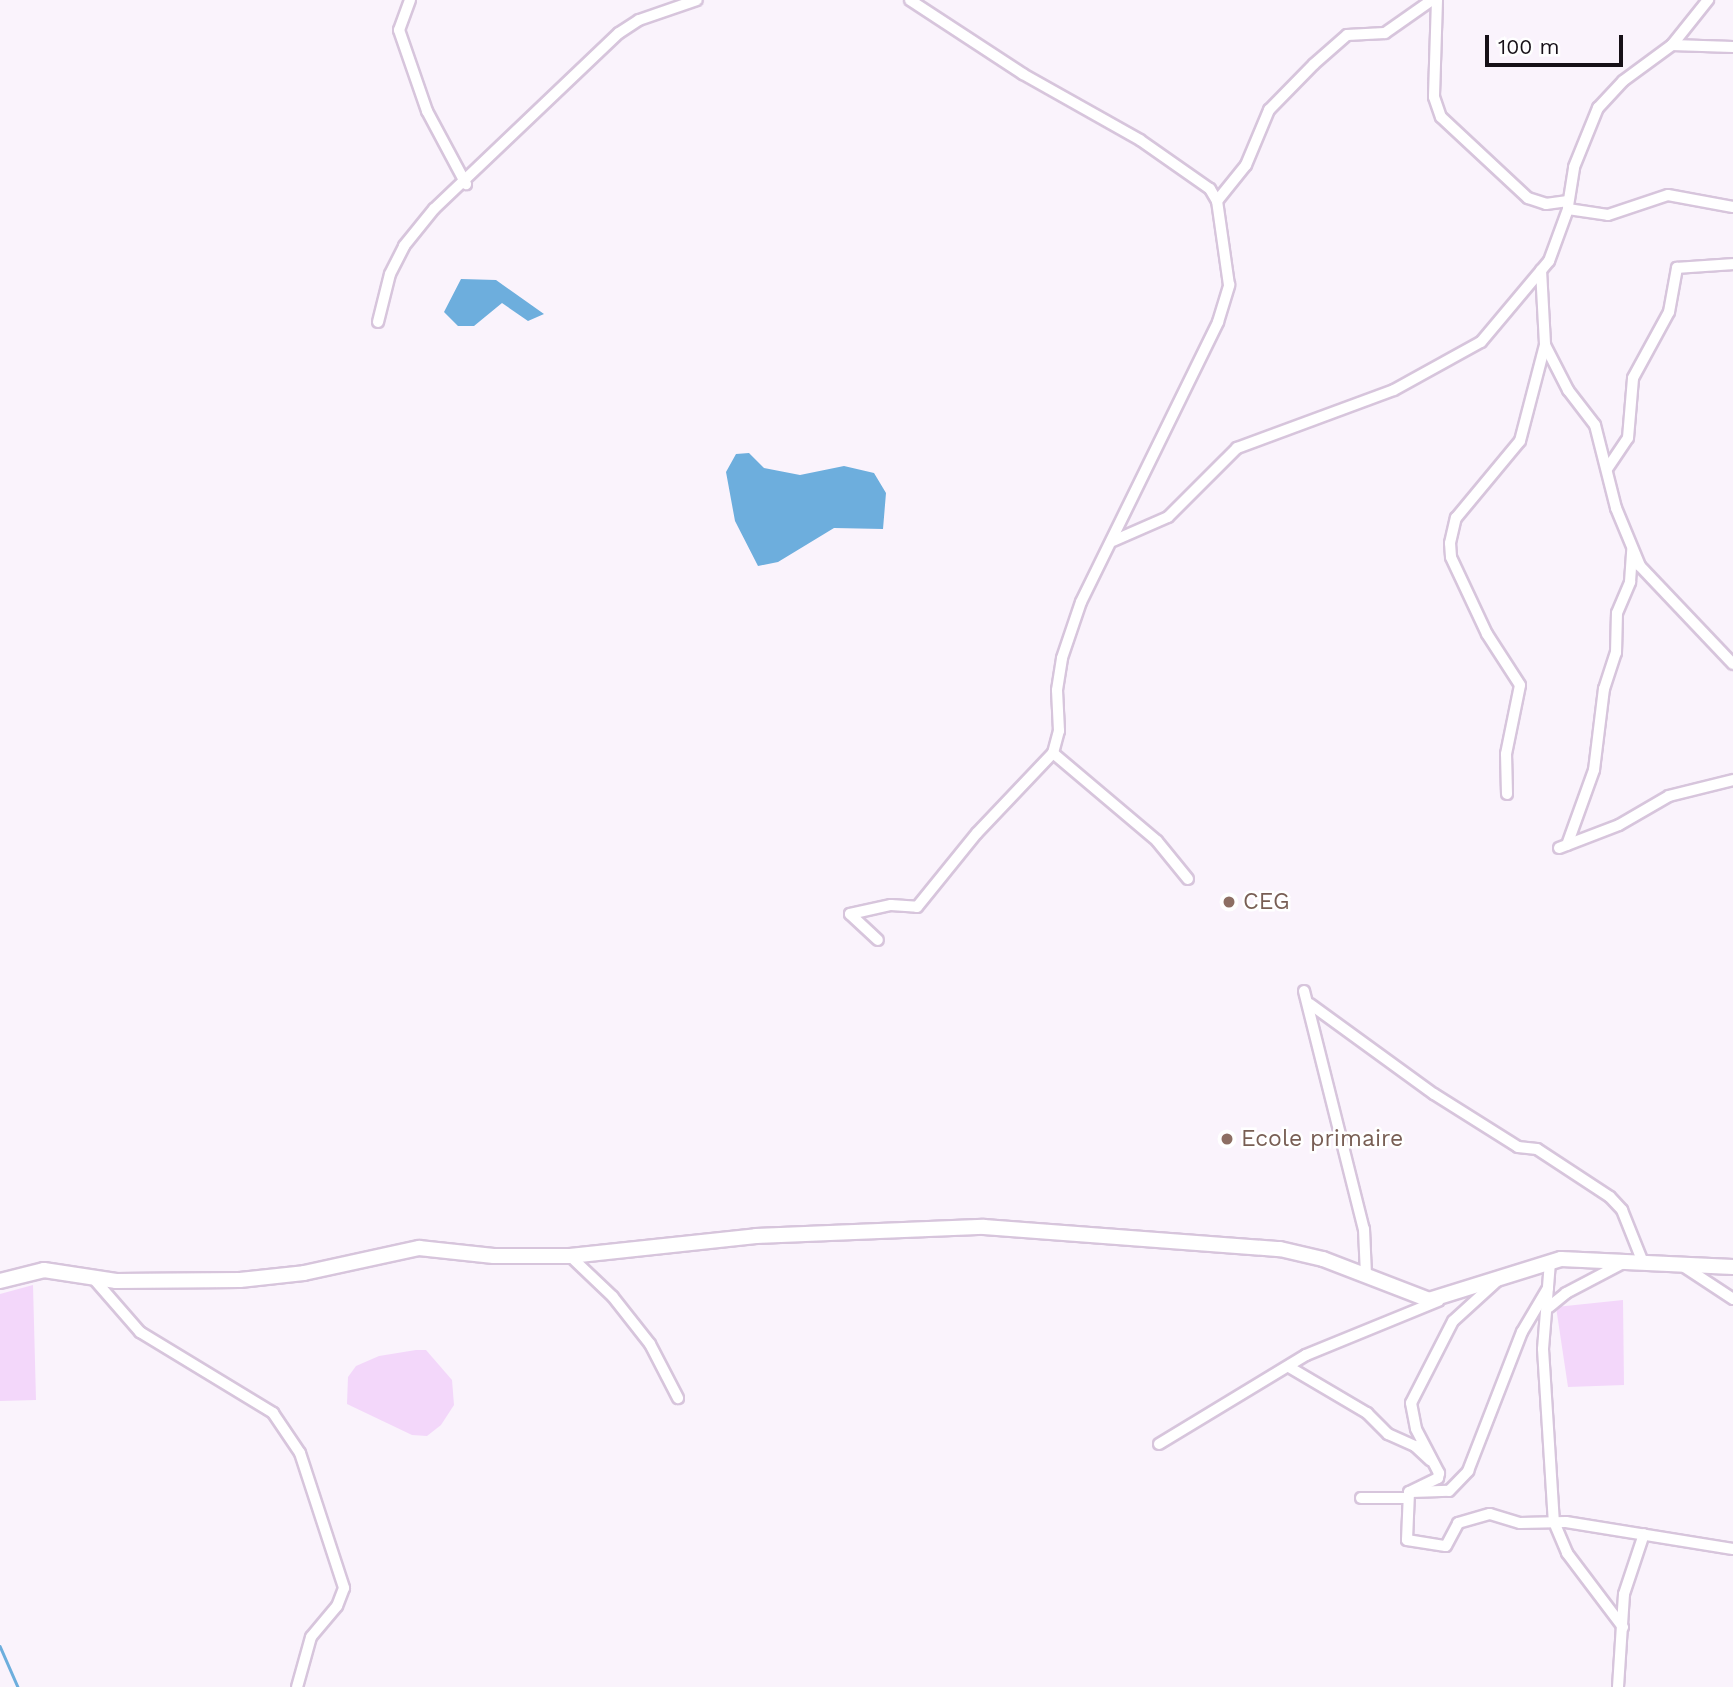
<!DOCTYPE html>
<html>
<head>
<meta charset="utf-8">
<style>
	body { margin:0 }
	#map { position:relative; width:1733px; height:1687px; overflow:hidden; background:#faf3fc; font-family:"Work Sans",sans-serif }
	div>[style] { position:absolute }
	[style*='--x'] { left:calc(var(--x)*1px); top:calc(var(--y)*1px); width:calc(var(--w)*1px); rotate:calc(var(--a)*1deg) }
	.green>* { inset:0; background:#f3d7fa }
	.water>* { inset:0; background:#6daedd }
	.stream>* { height:2.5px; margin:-1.25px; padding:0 1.25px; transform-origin:1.25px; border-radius:1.25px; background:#6daedd }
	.roads { filter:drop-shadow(2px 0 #d7c5dc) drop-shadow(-2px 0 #d7c5dc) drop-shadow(0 2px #d7c5dc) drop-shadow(0 -2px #d7c5dc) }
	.street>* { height:10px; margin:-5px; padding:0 5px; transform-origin:5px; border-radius:5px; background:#fff }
	.secondary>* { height:14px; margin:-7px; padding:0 7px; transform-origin:7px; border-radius:7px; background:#fff }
	.dots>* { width:19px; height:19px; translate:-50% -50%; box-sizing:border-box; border:4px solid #fff; border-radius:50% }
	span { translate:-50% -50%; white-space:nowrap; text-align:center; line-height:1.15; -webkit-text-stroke:5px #fff; paint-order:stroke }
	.education-label { font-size:23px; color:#785e54 }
	.left { translate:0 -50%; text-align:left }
	.scale { position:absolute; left:1485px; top:35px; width:138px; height:32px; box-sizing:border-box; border:4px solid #161017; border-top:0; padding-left:9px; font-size:21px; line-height:24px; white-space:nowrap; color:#161017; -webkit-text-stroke:5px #fff; paint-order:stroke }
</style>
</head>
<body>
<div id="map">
	<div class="green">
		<i style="clip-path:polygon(33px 1285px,36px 1400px,0 1401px,0 1294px)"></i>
		<i style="clip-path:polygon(1623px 1300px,1624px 1385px,1568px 1387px,1556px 1307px)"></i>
		<i style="clip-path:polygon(416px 1350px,426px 1350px,452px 1380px,454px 1405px,441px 1425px,427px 1436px,412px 1435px,347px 1404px,348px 1377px,356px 1366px,379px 1356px)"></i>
	</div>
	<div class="water">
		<i style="clip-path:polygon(461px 279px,496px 280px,544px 314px,528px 321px,502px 303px,474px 326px,458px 326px,444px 312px)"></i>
		<i style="clip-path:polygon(749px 453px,764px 468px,800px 475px,844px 466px,874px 473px,886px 493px,883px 529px,834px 528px,778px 562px,758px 566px,735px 521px,726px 472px,736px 454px)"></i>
	</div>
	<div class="stream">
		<i style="--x:0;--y:1646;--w:45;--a:66.3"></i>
	</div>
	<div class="roads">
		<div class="street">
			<i style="--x:410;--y:0;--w:32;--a:110"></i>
			<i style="--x:399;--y:30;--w:86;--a:70.9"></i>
			<i style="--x:427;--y:111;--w:83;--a:61.9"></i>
			<i style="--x:1437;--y:0;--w:97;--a:91.8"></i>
			<i style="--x:1434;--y:97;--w:21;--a:71"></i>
			<i style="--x:1441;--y:117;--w:119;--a:43"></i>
			<i style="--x:1528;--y:198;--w:19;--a:18"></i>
			<i style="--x:1546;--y:204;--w:22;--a:-8"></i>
			<i style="--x:1672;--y:45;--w:61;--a:1.9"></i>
			<i style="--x:1217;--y:201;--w:46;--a:-51.1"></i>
			<i style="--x:1246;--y:165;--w:60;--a:-67.3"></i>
			<i style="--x:1269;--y:110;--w:64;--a:-45.6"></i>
			<i style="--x:1314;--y:64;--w:44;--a:-41.3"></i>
			<i style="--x:1347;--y:35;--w:38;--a:-3"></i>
			<i style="--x:1385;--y:33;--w:57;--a:-35.1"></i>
			<i style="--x:1568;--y:206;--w:39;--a:-81"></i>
			<i style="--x:1574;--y:167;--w:64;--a:-67.9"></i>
			<i style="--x:1598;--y:108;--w:37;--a:-47"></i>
			<i style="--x:1623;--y:81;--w:61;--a:-36.3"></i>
			<i style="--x:1672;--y:45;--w:58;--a:-51.3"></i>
			<i style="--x:1541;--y:270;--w:75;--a:86.9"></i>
			<i style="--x:1545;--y:345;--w:51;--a:62.9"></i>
			<i style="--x:1568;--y:390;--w:44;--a:52.4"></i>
			<i style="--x:1595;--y:425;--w:86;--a:75.8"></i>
			<i style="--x:1616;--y:508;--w:63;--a:67.5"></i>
			<i style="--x:1640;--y:566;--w:135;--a:46.5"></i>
			<i style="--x:378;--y:322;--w:49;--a:-76"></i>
			<i style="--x:390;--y:274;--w:31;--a:-63"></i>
			<i style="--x:404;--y:246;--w:48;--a:-51"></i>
			<i style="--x:434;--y:209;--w:255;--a:-43.6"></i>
			<i style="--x:619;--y:33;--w:24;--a:-33"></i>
			<i style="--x:639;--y:20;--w:61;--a:-19"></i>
			<i style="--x:1607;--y:469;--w:37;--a:-56"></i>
			<i style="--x:1628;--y:438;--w:60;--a:-85.2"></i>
			<i style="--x:1633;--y:378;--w:75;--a:-61.4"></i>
			<i style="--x:1669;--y:312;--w:45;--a:-79.7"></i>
			<i style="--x:1677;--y:268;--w:56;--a:-4.1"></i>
			<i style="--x:1113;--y:541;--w:60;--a:-23.6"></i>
			<i style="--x:1168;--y:517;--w:98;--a:-45"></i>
			<i style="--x:1237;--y:448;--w:167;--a:-20.3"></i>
			<i style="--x:1394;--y:390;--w:99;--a:-28.9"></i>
			<i style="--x:1481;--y:342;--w:106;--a:-50"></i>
			<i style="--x:1549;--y:261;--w:55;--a:-69.9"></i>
			<i style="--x:1568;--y:209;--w:40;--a:8.5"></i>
			<i style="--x:1608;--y:215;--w:63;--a:-18.4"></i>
			<i style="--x:1668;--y:195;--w:66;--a:10.5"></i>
			<i style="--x:1053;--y:753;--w:136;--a:40.2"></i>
			<i style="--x:1157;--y:841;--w:49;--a:50.8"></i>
			<i style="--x:1507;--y:794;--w:40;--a:-91.4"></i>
			<i style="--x:1506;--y:754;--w:70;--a:-78.5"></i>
			<i style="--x:1520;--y:685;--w:61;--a:-122.9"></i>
			<i style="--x:1487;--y:634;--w:85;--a:-115.1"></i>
			<i style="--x:1451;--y:557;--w:14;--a:-94"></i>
			<i style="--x:1450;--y:543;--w:26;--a:-77"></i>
			<i style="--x:1456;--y:518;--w:100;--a:-50.3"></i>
			<i style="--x:1520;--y:441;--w:99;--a:-75.4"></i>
			<i style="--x:1567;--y:845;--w:80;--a:-70.2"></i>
			<i style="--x:1594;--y:770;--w:82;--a:-83"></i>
			<i style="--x:1604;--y:689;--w:38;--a:-72"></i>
			<i style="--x:1616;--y:653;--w:40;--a:-88.6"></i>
			<i style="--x:1617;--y:613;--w:34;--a:-67"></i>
			<i style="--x:1630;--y:582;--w:32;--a:-86"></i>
			<i style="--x:1559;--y:848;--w:64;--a:-21"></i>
			<i style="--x:1619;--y:825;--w:58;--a:-30.1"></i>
			<i style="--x:1669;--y:796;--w:66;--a:-14"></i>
			<i style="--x:850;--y:914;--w:42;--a:-12.4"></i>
			<i style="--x:891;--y:905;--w:26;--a:4"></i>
			<i style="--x:917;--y:907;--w:95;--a:-51"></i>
			<i style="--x:977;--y:833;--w:110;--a:-46.5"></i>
			<i style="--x:1053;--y:753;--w:23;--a:-75"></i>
			<i style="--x:1059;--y:731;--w:41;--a:-92.8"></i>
			<i style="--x:1057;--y:690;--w:32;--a:-81"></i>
			<i style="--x:1062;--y:658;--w:59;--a:-71.3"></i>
			<i style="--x:1081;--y:602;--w:312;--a:-63.9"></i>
			<i style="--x:1218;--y:322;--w:39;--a:-73"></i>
			<i style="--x:1229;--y:285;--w:85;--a:-98.1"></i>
			<i style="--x:1217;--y:201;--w:14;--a:-120"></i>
			<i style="--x:1210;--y:189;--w:85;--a:-145"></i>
			<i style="--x:1140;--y:140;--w:134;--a:-150.6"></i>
			<i style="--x:1023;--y:74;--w:135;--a:-146.8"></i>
			<i style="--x:850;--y:914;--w:38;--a:43"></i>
			<i style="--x:1304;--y:991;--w:245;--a:75.9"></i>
			<i style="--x:1364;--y:1229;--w:45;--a:87.5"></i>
			<i style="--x:1310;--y:1004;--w:153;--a:36"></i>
			<i style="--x:1434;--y:1094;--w:99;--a:32.2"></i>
			<i style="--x:1518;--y:1147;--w:19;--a:6"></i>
			<i style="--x:1537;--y:1149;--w:87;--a:33.3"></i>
			<i style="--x:1610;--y:1197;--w:18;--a:47"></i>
			<i style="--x:1622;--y:1210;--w:54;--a:68.2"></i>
			<i style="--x:570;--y:1256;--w:59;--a:43.6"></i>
			<i style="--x:613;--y:1297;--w:60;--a:51.8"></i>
			<i style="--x:650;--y:1344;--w:61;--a:62.6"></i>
			<i style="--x:1550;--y:1262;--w:87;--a:94.6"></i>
			<i style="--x:1543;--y:1349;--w:173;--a:86.4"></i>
			<i style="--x:1554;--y:1522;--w:34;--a:67"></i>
			<i style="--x:1567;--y:1553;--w:93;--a:52.9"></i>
			<i style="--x:1683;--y:1266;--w:60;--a:33.4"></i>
			<i style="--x:93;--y:1278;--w:72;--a:49"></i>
			<i style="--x:140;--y:1332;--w:156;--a:31.3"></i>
			<i style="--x:273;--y:1413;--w:48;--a:56"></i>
			<i style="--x:300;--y:1453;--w:142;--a:71.9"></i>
			<i style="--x:344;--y:1588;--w:19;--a:111"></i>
			<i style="--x:337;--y:1606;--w:40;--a:130"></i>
			<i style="--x:311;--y:1637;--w:52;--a:105.6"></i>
			<i style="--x:1497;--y:1281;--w:59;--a:137.7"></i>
			<i style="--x:1453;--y:1321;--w:92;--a:117.1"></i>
			<i style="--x:1411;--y:1403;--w:26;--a:79"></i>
			<i style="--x:1416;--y:1429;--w:50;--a:62.4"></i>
			<i style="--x:1439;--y:1473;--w:5;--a:101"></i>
			<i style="--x:1438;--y:1478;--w:32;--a:154"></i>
			<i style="--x:1409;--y:1492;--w:48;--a:92.4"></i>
			<i style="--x:1407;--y:1540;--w:39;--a:9"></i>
			<i style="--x:1446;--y:1546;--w:26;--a:-62"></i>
			<i style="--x:1458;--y:1523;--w:33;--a:-16"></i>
			<i style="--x:1490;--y:1514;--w:31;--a:17"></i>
			<i style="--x:1520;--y:1523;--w:46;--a:-1.2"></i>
			<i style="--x:1566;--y:1522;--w:169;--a:9.2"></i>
			<i style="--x:1549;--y:1307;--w:22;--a:-39"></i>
			<i style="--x:1566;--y:1293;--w:69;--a:-27.7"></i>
			<i style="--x:1289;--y:1367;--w:91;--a:30.5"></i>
			<i style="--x:1367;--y:1413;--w:30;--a:45"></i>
			<i style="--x:1388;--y:1434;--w:30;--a:24"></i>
			<i style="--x:1415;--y:1446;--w:21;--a:43"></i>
			<i style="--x:1159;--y:1444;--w:172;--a:-31.2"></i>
			<i style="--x:1306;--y:1355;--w:143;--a:-22.2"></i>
			<i style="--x:1411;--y:1492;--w:38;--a:-2"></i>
			<i style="--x:1449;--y:1491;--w:28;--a:-46"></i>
			<i style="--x:1468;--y:1471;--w:149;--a:-68.8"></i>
			<i style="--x:1522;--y:1332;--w:51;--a:-59.4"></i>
			<i style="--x:1361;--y:1498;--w:47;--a:0"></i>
			<i style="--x:1618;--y:1687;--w:93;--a:-86.3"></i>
			<i style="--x:1624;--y:1594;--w:63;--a:-71.6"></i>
		</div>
		<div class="secondary">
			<i style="--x:0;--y:1281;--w:45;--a:-14"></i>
			<i style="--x:44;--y:1270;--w:73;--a:8.7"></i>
			<i style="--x:116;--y:1281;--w:124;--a:-0.5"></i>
			<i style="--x:240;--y:1280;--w:64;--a:-6.2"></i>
			<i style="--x:304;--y:1273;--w:118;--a:-12.3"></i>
			<i style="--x:419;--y:1248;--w:75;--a:6.1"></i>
			<i style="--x:494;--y:1256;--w:76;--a:0"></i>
			<i style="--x:570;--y:1256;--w:187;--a:-6.1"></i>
			<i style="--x:756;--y:1236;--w:228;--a:-2.3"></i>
			<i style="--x:984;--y:1227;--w:297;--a:4.3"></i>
			<i style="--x:1280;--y:1249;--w:44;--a:13.1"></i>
			<i style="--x:1323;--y:1259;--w:114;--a:21.1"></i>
			<i style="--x:1429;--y:1300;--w:138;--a:-17.3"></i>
			<i style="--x:1561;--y:1259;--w:172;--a:2.7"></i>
		</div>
	</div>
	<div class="dots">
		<i style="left:1229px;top:902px;background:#8d6e63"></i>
		<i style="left:1227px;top:1139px;background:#8d6e63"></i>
	</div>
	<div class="education-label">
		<span class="left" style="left:1243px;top:902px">CEG</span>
		<span class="left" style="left:1241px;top:1139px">Ecole primaire</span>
	</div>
	<div class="scale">100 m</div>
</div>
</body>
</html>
